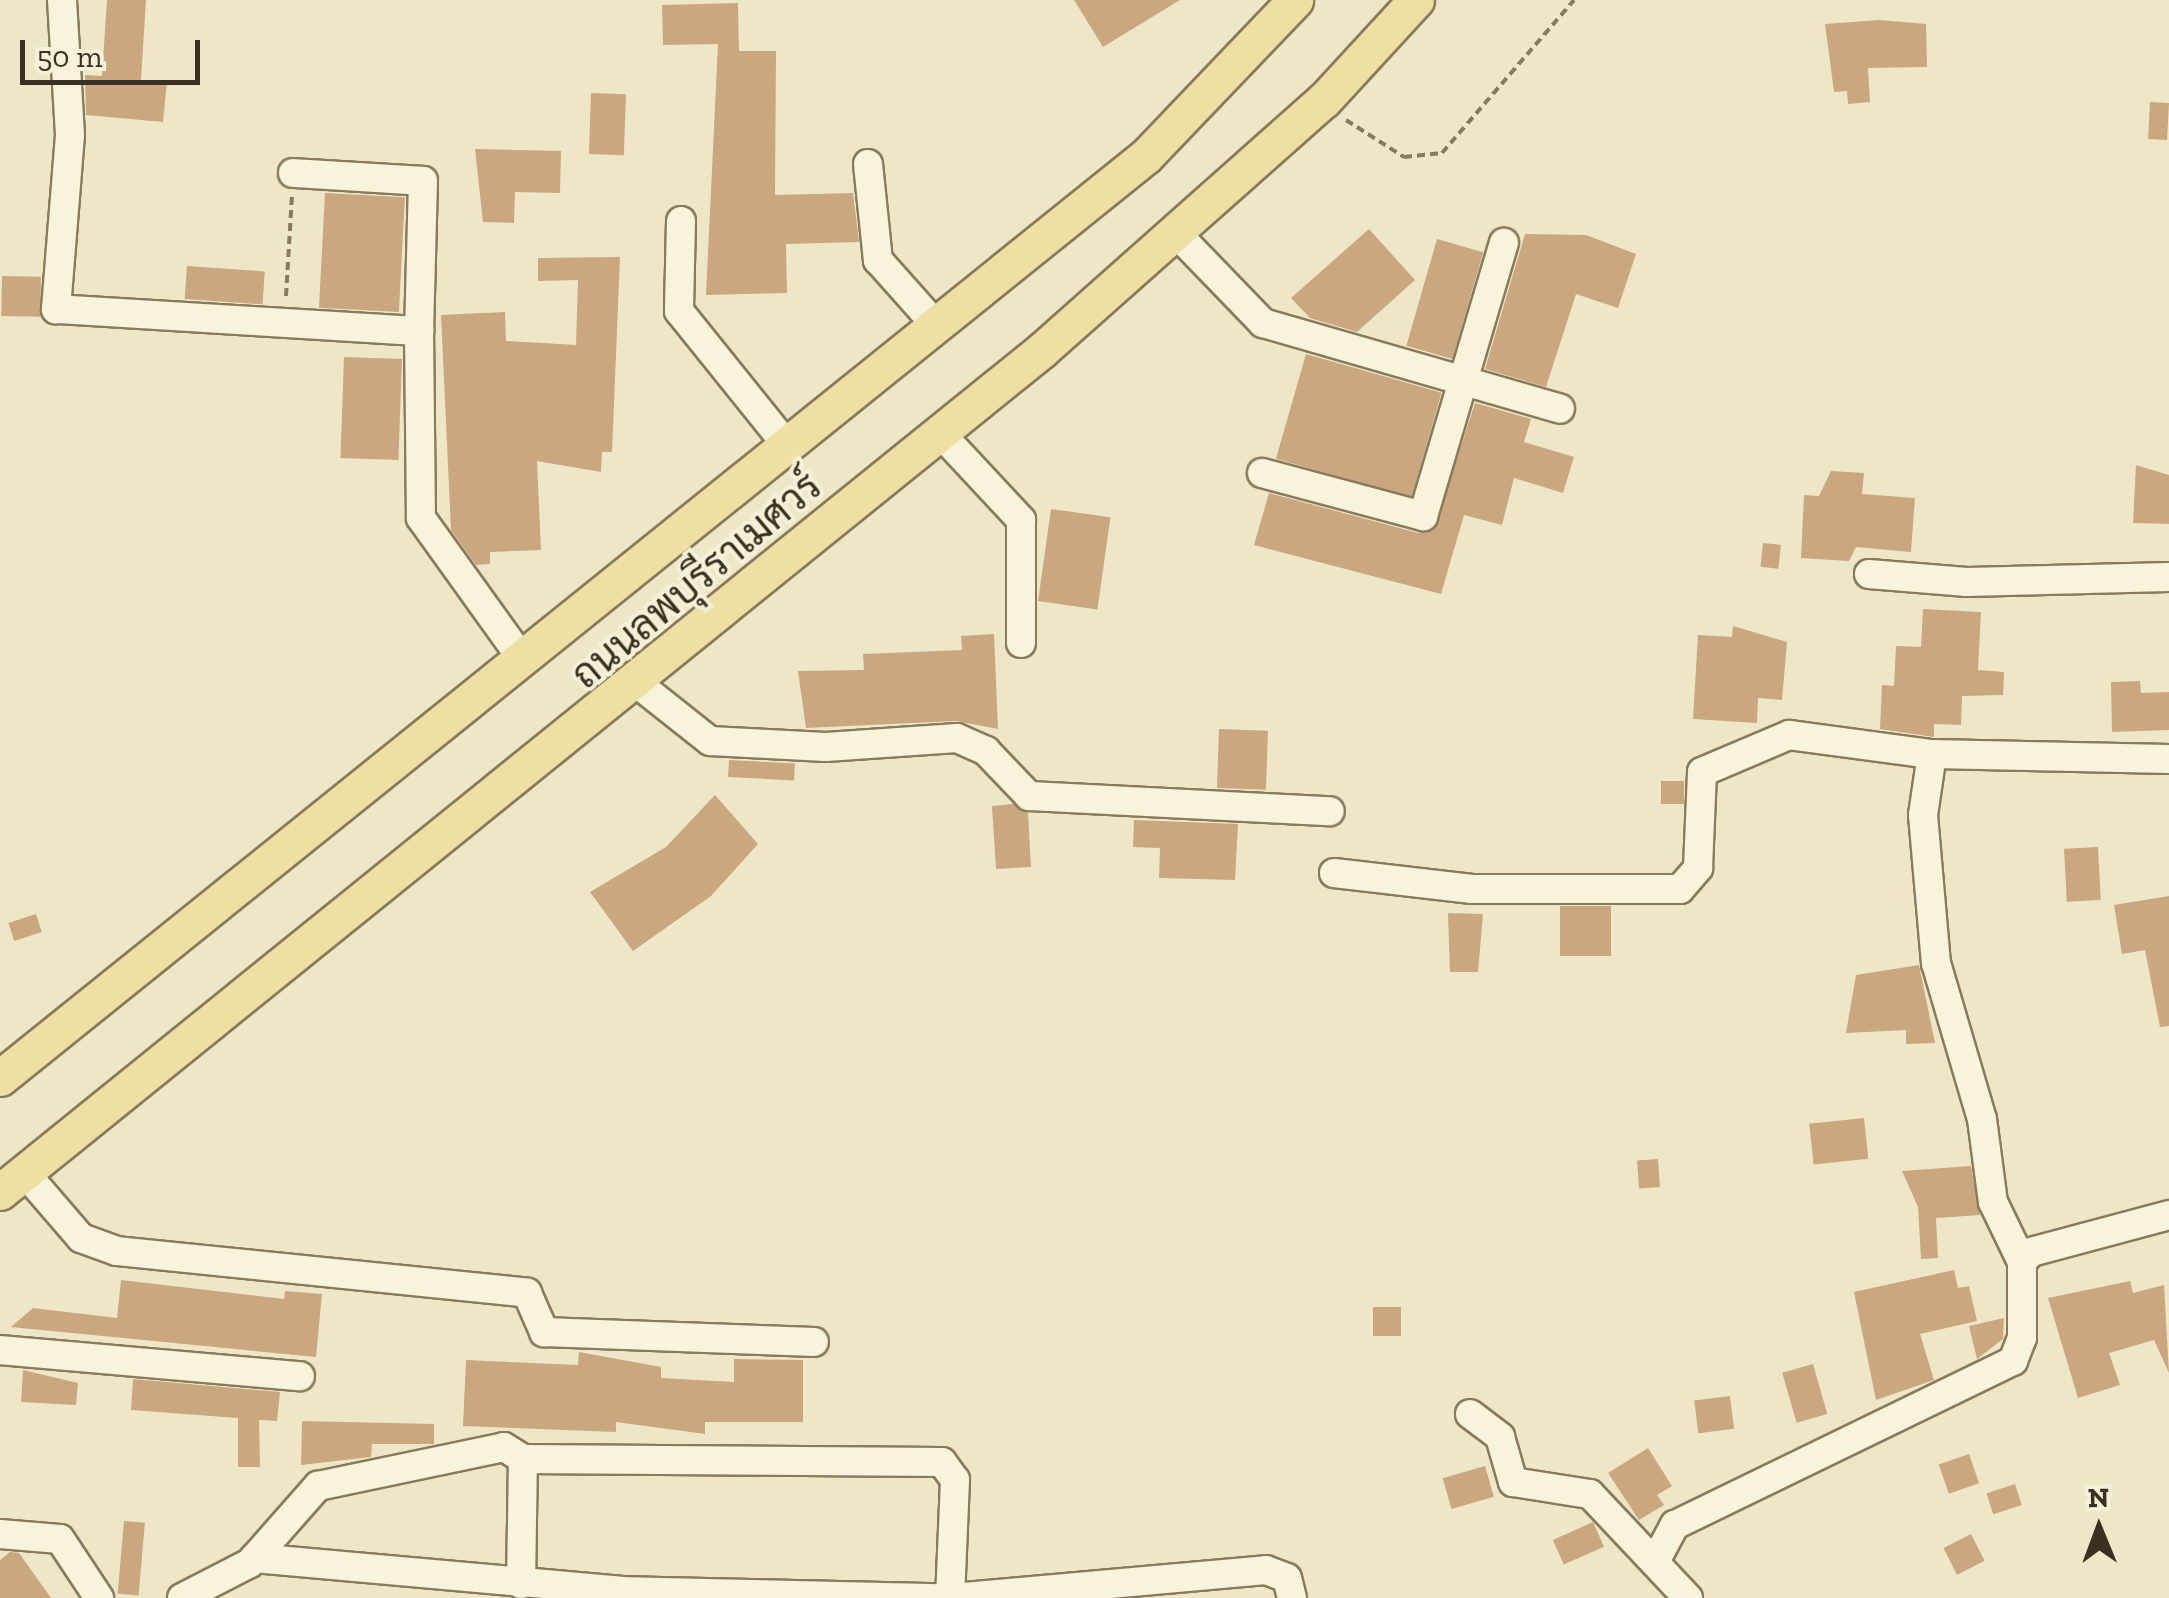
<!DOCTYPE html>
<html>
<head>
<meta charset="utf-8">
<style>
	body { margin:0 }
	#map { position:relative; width:2169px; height:1598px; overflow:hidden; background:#ede7c8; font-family:"Zilla Slab",Sarabun,serif }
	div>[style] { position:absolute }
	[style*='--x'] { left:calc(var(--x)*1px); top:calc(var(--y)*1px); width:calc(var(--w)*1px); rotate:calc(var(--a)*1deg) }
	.building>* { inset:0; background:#caa77f; transform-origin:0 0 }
	.path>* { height:4px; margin-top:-2px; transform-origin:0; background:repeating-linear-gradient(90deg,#897a5d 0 8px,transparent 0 13px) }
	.roads { filter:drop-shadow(2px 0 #897a5d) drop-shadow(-2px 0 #897a5d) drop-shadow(0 2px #897a5d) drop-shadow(0 -2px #897a5d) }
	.minor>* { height:28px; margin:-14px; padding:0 14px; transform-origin:14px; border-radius:14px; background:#f8f3db }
	.major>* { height:35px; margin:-17.5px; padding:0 17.5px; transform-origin:17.5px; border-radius:17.5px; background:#eee0a2 }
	span { translate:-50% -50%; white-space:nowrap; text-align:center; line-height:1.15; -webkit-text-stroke:8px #f5f0d7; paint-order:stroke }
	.street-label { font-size:40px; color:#3a3021 }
	.north { position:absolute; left:2049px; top:1478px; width:100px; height:100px; -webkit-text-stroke:8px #f5f0d7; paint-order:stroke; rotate:359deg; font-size:28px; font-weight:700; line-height:40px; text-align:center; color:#3a3021 }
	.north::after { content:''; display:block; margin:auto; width:35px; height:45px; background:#3a3021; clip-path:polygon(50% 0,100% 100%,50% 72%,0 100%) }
	.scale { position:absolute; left:20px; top:40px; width:180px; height:45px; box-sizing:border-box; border:5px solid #3a3021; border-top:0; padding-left:12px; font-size:30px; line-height:35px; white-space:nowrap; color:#3a3021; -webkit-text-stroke:8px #f5f0d7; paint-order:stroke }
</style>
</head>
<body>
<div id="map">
	<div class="building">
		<i style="clip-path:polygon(107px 0,146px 0,141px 80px,167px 82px,163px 122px,86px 115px,85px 75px,102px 76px)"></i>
		<i style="clip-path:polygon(1074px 0,1180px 0,1103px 47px)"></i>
		<i style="clip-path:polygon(738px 3px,739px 51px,776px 51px,775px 195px,853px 193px,859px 242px,786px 244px,787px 293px,706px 295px,718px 44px,663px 45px,662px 5px)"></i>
		<i style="clip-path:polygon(1879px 20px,1926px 24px,1927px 67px,1868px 68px,1870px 102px,1848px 104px,1847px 91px,1834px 92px,1825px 24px)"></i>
		<i style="left:591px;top:93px;width:35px;height:61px;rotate:2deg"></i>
		<i style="left:2150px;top:102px;width:19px;height:37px;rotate:3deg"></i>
		<i style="clip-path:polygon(475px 149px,561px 151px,560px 193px,515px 192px,514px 223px,483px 222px)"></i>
		<i style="left:325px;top:193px;width:80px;height:115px;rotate:3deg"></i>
		<i style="clip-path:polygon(1369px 229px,1415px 280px,1357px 332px,1310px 318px,1291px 298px)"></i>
		<i style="clip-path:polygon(1525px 234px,1586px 235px,1636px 254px,1618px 308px,1576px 294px,1546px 387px,1485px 369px)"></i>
		<i style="left:1437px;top:239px;width:48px;height:111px;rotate:16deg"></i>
		<i style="clip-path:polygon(620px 257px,612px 452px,602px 452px,601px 472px,537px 461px,541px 550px,490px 552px,490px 564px,476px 565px,451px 530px,441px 315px,505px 312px,506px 341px,576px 345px,578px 280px,538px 281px,538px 258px)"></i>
		<i style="left:187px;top:266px;width:78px;height:33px;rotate:4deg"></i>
		<i style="left:2px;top:276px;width:39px;height:40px;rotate:1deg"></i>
		<i style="left:1306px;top:354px;width:141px;height:109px;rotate:16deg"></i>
		<i style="left:344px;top:357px;width:58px;height:101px;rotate:2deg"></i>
		<i style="clip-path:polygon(1475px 403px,1531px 419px,1524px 442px,1574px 457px,1563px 493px,1514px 478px,1502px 525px,1464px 515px,1441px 594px,1254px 545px,1269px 493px,1418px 533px,1434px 529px)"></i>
		<i style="clip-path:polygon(2136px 465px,2169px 475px,2169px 524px,2133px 523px)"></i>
		<i style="clip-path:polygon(1831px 471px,1864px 473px,1862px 494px,1915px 498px,1911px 552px,1856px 547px,1849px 561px,1801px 558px,1804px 495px,1819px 496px)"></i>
		<i style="left:1051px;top:509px;width:60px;height:93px;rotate:8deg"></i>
		<i style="left:1763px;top:543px;width:18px;height:24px;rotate:6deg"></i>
		<i style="clip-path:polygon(1923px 609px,1981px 612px,1978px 670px,2004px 672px,2003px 695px,1962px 696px,1961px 725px,1934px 724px,1934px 737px,1880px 729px,1882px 685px,1894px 686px,1896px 646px,1921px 647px)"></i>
		<i style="clip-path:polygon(1733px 626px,1787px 642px,1782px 700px,1758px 698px,1757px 723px,1693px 719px,1698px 635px,1732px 637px)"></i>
		<i style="clip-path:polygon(994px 634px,998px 729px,956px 721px,806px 728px,798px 671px,864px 670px,863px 654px,962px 650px,961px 636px)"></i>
		<i style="clip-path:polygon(2140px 681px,2141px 693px,2169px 692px,2169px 730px,2112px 732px,2111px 682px)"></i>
		<i style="left:1219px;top:729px;width:49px;height:59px;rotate:2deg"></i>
		<i style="left:729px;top:760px;width:66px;height:17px;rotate:3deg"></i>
		<i style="left:1661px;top:781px;width:23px;height:23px"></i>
		<i style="clip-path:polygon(715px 795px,758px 844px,711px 896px,633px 951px,590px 892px,666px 847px)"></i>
		<i style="clip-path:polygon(1013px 804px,1028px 813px,1031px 867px,996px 869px,992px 806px)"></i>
		<i style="clip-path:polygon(1134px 820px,1238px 824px,1235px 880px,1159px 878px,1160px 848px,1133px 847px)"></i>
		<i style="left:2098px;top:847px;width:53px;height:34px;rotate:87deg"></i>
		<i style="clip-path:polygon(2169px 896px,2169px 1026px,2160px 1027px,2145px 950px,2122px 954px,2114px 905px)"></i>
		<i style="left:1560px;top:906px;width:51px;height:50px"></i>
		<i style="clip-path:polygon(1448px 913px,1483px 914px,1478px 972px,1450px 972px)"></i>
		<i style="left:36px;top:914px;width:19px;height:29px;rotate:72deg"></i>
		<i style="clip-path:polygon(1919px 965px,1935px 1043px,1906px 1044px,1906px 1030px,1846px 1033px,1856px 975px)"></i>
		<i style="left:1864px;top:1118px;width:41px;height:55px;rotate:84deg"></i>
		<i style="left:1658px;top:1159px;width:28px;height:21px;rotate:86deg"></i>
		<i style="clip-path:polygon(1971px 1166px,1980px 1215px,1936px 1218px,1938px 1258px,1921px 1259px,1918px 1207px,1902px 1171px)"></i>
		<i style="clip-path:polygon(1954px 1270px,1958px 1288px,1969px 1286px,1977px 1321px,1920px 1334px,1934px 1380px,1876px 1400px,1854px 1292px)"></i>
		<i style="clip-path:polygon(121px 1280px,284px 1299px,285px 1291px,322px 1294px,316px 1357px,11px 1327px,33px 1308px,117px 1318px)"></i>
		<i style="clip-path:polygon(2130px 1281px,2133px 1293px,2164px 1285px,2169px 1373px,2154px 1340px,2109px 1353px,2120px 1385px,2078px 1398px,2048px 1298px)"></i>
		<i style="left:1401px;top:1307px;width:29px;height:28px;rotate:90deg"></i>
		<i style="clip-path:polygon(2004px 1318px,2003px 1339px,1977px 1359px,1969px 1326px)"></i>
		<i style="clip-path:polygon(579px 1352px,661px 1367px,661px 1378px,734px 1382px,734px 1359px,803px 1360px,803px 1422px,705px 1422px,705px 1434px,616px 1422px,616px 1432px,463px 1426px,466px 1360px,578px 1365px)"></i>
		<i style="left:1813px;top:1364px;width:52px;height:32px;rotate:74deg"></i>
		<i style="clip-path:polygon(23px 1370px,78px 1383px,76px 1405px,21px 1402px)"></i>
		<i style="clip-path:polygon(133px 1379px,280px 1392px,277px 1421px,259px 1420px,260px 1467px,238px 1467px,238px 1418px,131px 1410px)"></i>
		<i style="left:1730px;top:1396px;width:33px;height:36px;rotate:83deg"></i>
		<i style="clip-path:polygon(302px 1421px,434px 1424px,434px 1444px,372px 1444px,371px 1457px,301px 1465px)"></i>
		<i style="clip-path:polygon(1648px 1448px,1672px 1486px,1657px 1495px,1664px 1505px,1639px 1520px,1608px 1473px)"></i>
		<i style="left:1969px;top:1454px;width:31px;height:32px;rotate:71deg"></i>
		<i style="left:1485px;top:1466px;width:32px;height:44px;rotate:74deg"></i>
		<i style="left:2015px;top:1484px;width:22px;height:30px;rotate:72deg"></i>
		<i style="left:124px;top:1521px;width:21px;height:73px;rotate:5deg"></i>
		<i style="left:1593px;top:1522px;width:27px;height:44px;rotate:66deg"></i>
		<i style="left:1971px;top:1534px;width:30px;height:31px;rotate:63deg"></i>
		<i style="clip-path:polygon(10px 1552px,19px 1553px,51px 1598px,0 1598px,0 1560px)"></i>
	</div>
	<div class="path">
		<i style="--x:1346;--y:120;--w:69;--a:32.5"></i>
		<i style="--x:1404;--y:157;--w:38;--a:-6"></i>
		<i style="--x:1442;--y:153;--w:202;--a:-49.2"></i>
		<i style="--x:286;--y:296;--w:100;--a:-86.6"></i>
	</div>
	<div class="roads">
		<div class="minor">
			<i style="--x:62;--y:0;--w:135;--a:86.6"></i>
			<i style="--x:70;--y:135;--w:175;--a:94.6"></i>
			<i style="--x:56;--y:309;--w:364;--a:3.5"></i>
			<i style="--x:419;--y:331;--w:187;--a:89.4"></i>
			<i style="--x:421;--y:518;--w:175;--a:54.3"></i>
			<i style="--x:868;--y:164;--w:97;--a:84.1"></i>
			<i style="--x:878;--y:260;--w:87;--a:48.3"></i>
			<i style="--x:293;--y:173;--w:130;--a:3.5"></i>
			<i style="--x:423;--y:181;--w:150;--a:91.5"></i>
			<i style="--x:681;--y:221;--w:90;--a:91.3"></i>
			<i style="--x:679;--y:311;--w:171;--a:51.2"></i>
			<i style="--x:1177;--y:234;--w:124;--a:46"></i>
			<i style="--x:1263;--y:323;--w:309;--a:16.1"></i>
			<i style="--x:940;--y:433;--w:119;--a:47"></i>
			<i style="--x:1021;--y:520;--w:123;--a:90"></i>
			<i style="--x:1262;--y:473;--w:167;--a:15"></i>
			<i style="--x:1423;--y:516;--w:285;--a:-73.5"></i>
			<i style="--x:1869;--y:574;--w:98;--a:4.7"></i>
			<i style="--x:1967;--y:582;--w:202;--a:-1.4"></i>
			<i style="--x:638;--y:684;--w:92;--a:38.4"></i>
			<i style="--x:710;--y:741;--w:116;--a:3"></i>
			<i style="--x:826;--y:747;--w:131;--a:-3.9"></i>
			<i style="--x:957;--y:738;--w:32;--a:24"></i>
			<i style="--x:986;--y:751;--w:62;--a:46.3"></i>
			<i style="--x:1029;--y:796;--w:301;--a:2.9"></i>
			<i style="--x:1932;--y:754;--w:62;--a:98.4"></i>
			<i style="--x:1923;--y:815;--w:149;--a:85"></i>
			<i style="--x:1936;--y:963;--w:163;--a:73.6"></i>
			<i style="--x:1982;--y:1119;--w:84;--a:82.5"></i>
			<i style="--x:1993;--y:1202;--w:67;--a:64.2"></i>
			<i style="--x:1334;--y:873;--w:139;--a:6.6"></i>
			<i style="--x:1472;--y:889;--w:208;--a:0"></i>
			<i style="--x:1680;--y:889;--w:28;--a:-49"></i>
			<i style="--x:1698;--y:868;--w:96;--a:-87.6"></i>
			<i style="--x:1702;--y:772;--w:95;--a:-23"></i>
			<i style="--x:1789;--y:735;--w:144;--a:7.6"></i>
			<i style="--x:1932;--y:754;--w:237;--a:1.2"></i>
			<i style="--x:25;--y:1173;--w:86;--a:49.3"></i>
			<i style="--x:81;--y:1238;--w:38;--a:20"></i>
			<i style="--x:117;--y:1251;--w:412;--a:5.8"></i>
			<i style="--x:527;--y:1293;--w:43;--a:66.4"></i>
			<i style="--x:544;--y:1332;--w:270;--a:2.1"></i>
			<i style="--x:0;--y:1350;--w:301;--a:5"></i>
			<i style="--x:1470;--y:1414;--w:38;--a:37"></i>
			<i style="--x:1500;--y:1437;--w:47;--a:73.9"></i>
			<i style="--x:1513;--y:1482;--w:78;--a:8.9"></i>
			<i style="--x:1590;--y:1494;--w:143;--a:46.7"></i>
			<i style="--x:0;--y:1534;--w:60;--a:4.8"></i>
			<i style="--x:60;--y:1539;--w:71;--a:56.5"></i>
			<i style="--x:254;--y:1558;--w:368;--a:5.1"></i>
			<i style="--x:621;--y:1591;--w:316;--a:1.3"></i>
			<i style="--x:1656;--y:1560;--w:40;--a:-62"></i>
			<i style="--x:1675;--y:1525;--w:376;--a:-25.9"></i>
			<i style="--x:2013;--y:1361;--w:25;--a:-69"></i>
			<i style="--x:2022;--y:1338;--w:76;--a:-90"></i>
			<i style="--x:2022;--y:1262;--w:13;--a:-48"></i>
			<i style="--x:2031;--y:1252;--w:143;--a:-15"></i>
			<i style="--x:521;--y:1584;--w:125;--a:-89.1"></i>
			<i style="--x:182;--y:1598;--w:76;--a:-27.2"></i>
			<i style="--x:250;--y:1563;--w:103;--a:-48.6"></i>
			<i style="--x:318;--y:1486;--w:190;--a:-11.8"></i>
			<i style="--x:504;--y:1447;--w:22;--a:32"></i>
			<i style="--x:523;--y:1459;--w:419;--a:0.4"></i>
			<i style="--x:942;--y:1462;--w:22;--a:54"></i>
			<i style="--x:955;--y:1480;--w:118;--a:92.4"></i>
			<i style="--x:953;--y:1598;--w:314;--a:-5.1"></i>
			<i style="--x:1266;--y:1570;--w:22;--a:21"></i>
			<i style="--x:1287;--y:1578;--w:21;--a:76"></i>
		</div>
		<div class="major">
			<i style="--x:0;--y:1078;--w:1471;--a:-38.82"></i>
			<i style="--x:1146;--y:156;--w:216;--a:-46.3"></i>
			<i style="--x:0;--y:1192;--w:1340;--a:-38.94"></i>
			<i style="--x:1042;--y:350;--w:377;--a:-41.6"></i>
			<i style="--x:1324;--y:100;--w:136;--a:-47.4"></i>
		</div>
	</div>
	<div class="street-label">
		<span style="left:696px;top:580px;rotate:-40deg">ถนนลพบุรีราเมศวร์</span>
	</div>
	<div class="north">N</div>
	<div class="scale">50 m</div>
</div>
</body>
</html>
